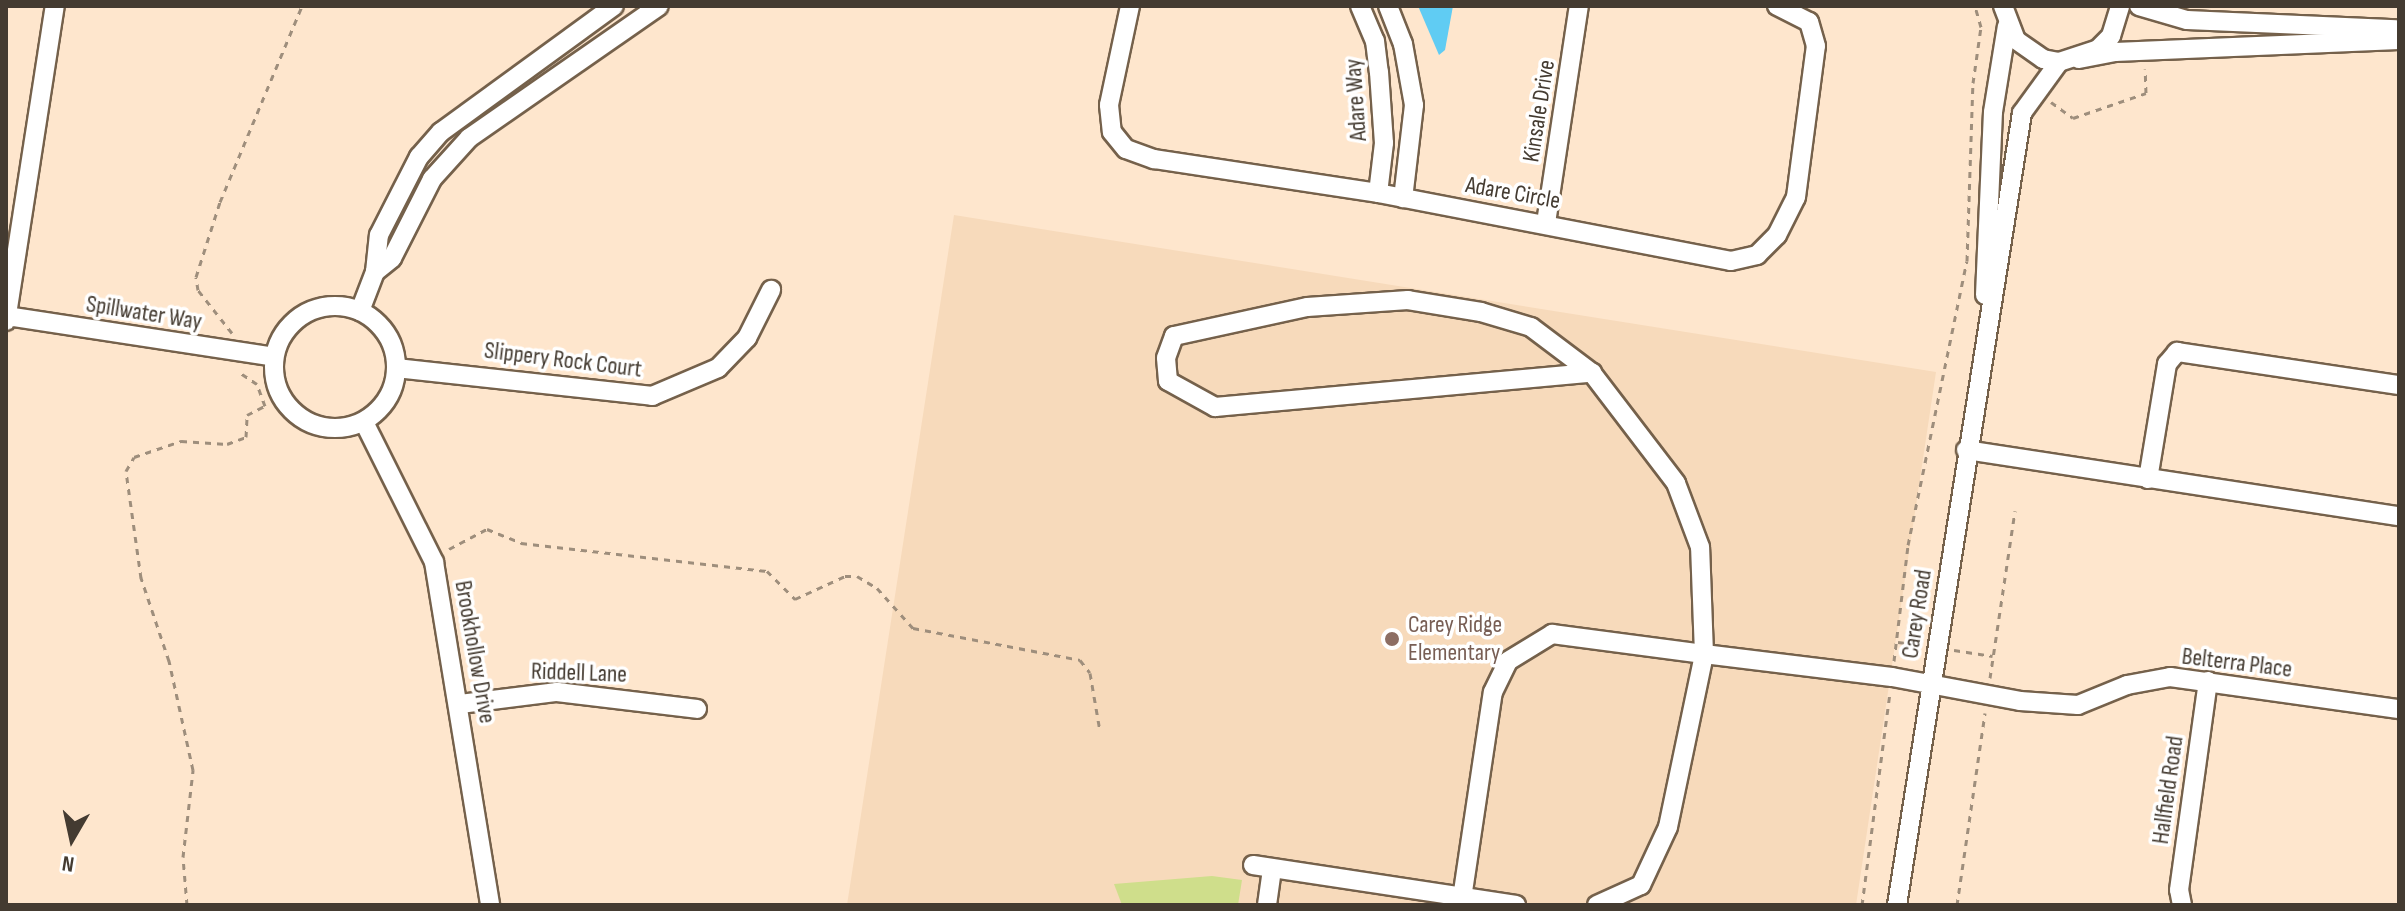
<!DOCTYPE html>
<html>
<head>
<meta charset="utf-8">
<style>
	body { margin:0 }
	#map { position:relative; width:2405px; height:911px; overflow:hidden; background:#fee6cd; font-family:"Sofia Sans Condensed",sans-serif }
	div>[style] { position:absolute }
	[style*='--x'] { left:calc(var(--x)*1px); top:calc(var(--y)*1px); width:calc(var(--w)*1px); rotate:calc(var(--a)*1deg) }
	.built>* { inset:0; background:#f7dabb }
	.green>* { inset:0; background:#cfde8b }
	.water>* { inset:0; background:#60ccf3 }
	.path>* { height:3px; margin-top:-1.5px; transform-origin:0; background:repeating-linear-gradient(90deg,#9e8e7c 0 6px,transparent 0 12px) }
	.roads { filter:drop-shadow(2px 0 #75614b) drop-shadow(-2px 0 #75614b) drop-shadow(0 2px #75614b) drop-shadow(0 -2px #75614b) }
	.minor>* { height:18px; margin:-9px; padding:0 9px; transform-origin:9px; border-radius:9px; background:#fff }
	.minor>.ring { margin:-9px; padding:0; box-sizing:content-box; background:none; border:18px solid #fff; border-radius:50% }
	.dots>* { width:22px; height:22px; translate:-50% -50%; box-sizing:border-box; border:4px solid #fff; border-radius:50% }
	span { translate:-50% -50%; white-space:nowrap; text-align:center; line-height:1.15; -webkit-text-stroke:7px #fff; paint-order:stroke }
	.street-label { font-size:24px; color:#443b31 }
	.education-label { font-size:24px; color:#785e54 }
	.left { translate:0 -50%; text-align:left }
	.frame { position:absolute; inset:0; border:8px solid #443b31; pointer-events:none }
	.north { position:absolute; left:32px; top:799px; width:80px; height:80px; -webkit-text-stroke:6px #fff; paint-order:stroke; rotate:189deg; font-size:22px; font-weight:700; line-height:32px; text-align:center; color:#443b31 }
	.north::after { content:''; display:block; margin:auto; width:28px; height:36px; background:#443b31; clip-path:polygon(50% 0,100% 100%,50% 72%,0 100%) }
</style>
</head>
<body>
<div id="map">
	<div class="built">
		<i style="clip-path:polygon(954px 215px,1936px 372px,1856px 905px,847px 905px)"></i>
	</div>
	<div class="green">
		<i style="clip-path:polygon(1212px 876px,1242px 880px,1238px 905px,1122px 905px,1114px 884px)"></i>
	</div>
	<div class="water">
		<i style="clip-path:polygon(1418px 6px,1453px 6px,1445px 50px,1439px 55px)"></i>
	</div>
	<div class="path">
		<i style="--x:2051;--y:102;--w:27;--a:36"></i>
		<i style="--x:2073;--y:118;--w:77;--a:-18.9"></i>
		<i style="--x:2146;--y:93;--w:24;--a:-92"></i>
		<i style="--x:232;--y:333;--w:55;--a:-128.3"></i>
		<i style="--x:198;--y:290;--w:13;--a:-99"></i>
		<i style="--x:196;--y:277;--w:79;--a:-72.3"></i>
		<i style="--x:220;--y:202;--w:212;--a:-67.3"></i>
		<i style="--x:449;--y:549;--w:43;--a:-27.8"></i>
		<i style="--x:487;--y:529;--w:37;--a:22"></i>
		<i style="--x:521;--y:543;--w:248;--a:6.5"></i>
		<i style="--x:767;--y:571;--w:40;--a:45"></i>
		<i style="--x:795;--y:599;--w:55;--a:-24.7"></i>
		<i style="--x:845;--y:576;--w:12;--a:0"></i>
		<i style="--x:857;--y:576;--w:23;--a:31"></i>
		<i style="--x:877;--y:588;--w:54;--a:48"></i>
		<i style="--x:913;--y:628;--w:170;--a:10.8"></i>
		<i style="--x:1080;--y:660;--w:16;--a:52"></i>
		<i style="--x:1090;--y:673;--w:59;--a:80.2"></i>
		<i style="--x:1898;--y:642;--w:24;--a:7"></i>
		<i style="--x:1954;--y:650;--w:39;--a:9"></i>
		<i style="--x:1894;--y:661;--w:117;--a:-83.1"></i>
		<i style="--x:1908;--y:545;--w:290;--a:-78.3"></i>
		<i style="--x:1967;--y:261;--w:178;--a:-88.1"></i>
		<i style="--x:1973;--y:83;--w:57;--a:-81.9"></i>
		<i style="--x:1981;--y:27;--w:22;--a:-106"></i>
		<i style="--x:1990;--y:678;--w:169;--a:-81.5"></i>
		<i style="--x:187;--y:905;--w:48;--a:-94.8"></i>
		<i style="--x:183;--y:857;--w:88;--a:-83.4"></i>
		<i style="--x:193;--y:770;--w:112;--a:-102.4"></i>
		<i style="--x:169;--y:661;--w:88;--a:-108.6"></i>
		<i style="--x:141;--y:578;--w:108;--a:-98"></i>
		<i style="--x:126;--y:471;--w:16;--a:-60"></i>
		<i style="--x:134;--y:457;--w:50;--a:-18.8"></i>
		<i style="--x:181;--y:441;--w:46;--a:3.7"></i>
		<i style="--x:227;--y:444;--w:20;--a:-20"></i>
		<i style="--x:246;--y:437;--w:22;--a:-87"></i>
		<i style="--x:247;--y:415;--w:20;--a:-27"></i>
		<i style="--x:265;--y:406;--w:23;--a:-110"></i>
		<i style="--x:257;--y:384;--w:23;--a:-146"></i>
		<i style="--x:1862;--y:905;--w:215;--a:-82.5"></i>
		<i style="--x:1957;--y:905;--w:194;--a:-81.7"></i>
	</div>
	<div class="roads">
		<div class="minor">
			<i style="--x:1130;--y:6;--w:101;--a:102"></i>
			<i style="--x:1109;--y:105;--w:27;--a:84"></i>
			<i style="--x:1112;--y:132;--w:22;--a:51"></i>
			<i style="--x:1126;--y:149;--w:30;--a:20"></i>
			<i style="--x:1154;--y:159;--w:227;--a:8.6"></i>
			<i style="--x:1378;--y:193;--w:359;--a:10.9"></i>
			<i style="--x:1731;--y:261;--w:27;--a:-13"></i>
			<i style="--x:1757;--y:255;--w:28;--a:-45"></i>
			<i style="--x:1777;--y:235;--w:42;--a:-63.4"></i>
			<i style="--x:1796;--y:197;--w:152;--a:-82.5"></i>
			<i style="--x:1816;--y:46;--w:25;--a:-106"></i>
			<i style="--x:1809;--y:22;--w:36;--a:-153"></i>
			<i style="--x:1360;--y:6;--w:38;--a:67"></i>
			<i style="--x:1375;--y:41;--w:31;--a:83"></i>
			<i style="--x:1379;--y:72;--w:71;--a:86"></i>
			<i style="--x:1384;--y:143;--w:50;--a:96.8"></i>
			<i style="--x:1388;--y:6;--w:41;--a:68.5"></i>
			<i style="--x:1403;--y:44;--w:62;--a:79.8"></i>
			<i style="--x:1414;--y:105;--w:94;--a:96.7"></i>
			<i style="--x:2003;--y:6;--w:36;--a:69"></i>
			<i style="--x:2016;--y:40;--w:33;--a:35"></i>
			<i style="--x:2043;--y:59;--w:16;--a:11"></i>
			<i style="--x:2059;--y:62;--w:40;--a:-18"></i>
			<i style="--x:2097;--y:50;--w:20;--a:-45"></i>
			<i style="--x:2111;--y:36;--w:31;--a:-73"></i>
			<i style="--x:2139;--y:6;--w:50;--a:16.3"></i>
			<i style="--x:2187;--y:20;--w:209;--a:2.5"></i>
			<i style="--x:2079;--y:59;--w:37;--a:-11"></i>
			<i style="--x:2115;--y:52;--w:284;--a:-2.4"></i>
			<i style="--x:1546;--y:223;--w:219;--a:-81.4"></i>
			<i style="--x:375;--y:272;--w:22;--a:-39"></i>
			<i style="--x:392;--y:258;--w:89;--a:-63.1"></i>
			<i style="--x:432;--y:179;--w:55;--a:-47.9"></i>
			<i style="--x:469;--y:138;--w:231;--a:-34.8"></i>
			<i style="--x:1985;--y:295;--w:183;--a:-87.5"></i>
			<i style="--x:1993;--y:112;--w:87;--a:-80.8"></i>
			<i class="ring" style="left:274px;top:306px;width:104px;height:104px"></i>
			<i style="--x:360;--y:311;--w:42;--a:-69"></i>
			<i style="--x:375;--y:272;--w:37;--a:-84"></i>
			<i style="--x:379;--y:235;--w:88;--a:-62.9"></i>
			<i style="--x:419;--y:157;--w:33;--a:-49"></i>
			<i style="--x:441;--y:132;--w:214;--a:-36.1"></i>
			<i style="--x:7;--y:316;--w:270;--a:8.7"></i>
			<i style="--x:6;--y:321;--w:319;--a:-81.2"></i>
			<i style="--x:396;--y:368;--w:258;--a:6.2"></i>
			<i style="--x:652;--y:396;--w:72;--a:-23"></i>
			<i style="--x:718;--y:368;--w:42;--a:-46"></i>
			<i style="--x:747;--y:338;--w:54;--a:-63.4"></i>
			<i style="--x:364;--y:422;--w:157;--a:63.4"></i>
			<i style="--x:434;--y:562;--w:348;--a:80.7"></i>
			<i style="--x:1966;--y:450;--w:438;--a:8.7"></i>
			<i style="--x:2148;--y:479;--w:117;--a:-80.6"></i>
			<i style="--x:2167;--y:364;--w:16;--a:-50"></i>
			<i style="--x:2177;--y:352;--w:224;--a:8.5"></i>
			<i style="--x:460;--y:704;--w:98;--a:-7.1"></i>
			<i style="--x:557;--y:692;--w:141;--a:6.9"></i>
			<i style="--x:1253;--y:865;--w:266;--a:8.6"></i>
			<i style="--x:1267;--y:905;--w:37;--a:-82"></i>
			<i style="--x:1461;--y:905;--w:215;--a:-81.5"></i>
			<i style="--x:1493;--y:692;--w:34;--a:-64"></i>
			<i style="--x:1508;--y:661;--w:52;--a:-31.5"></i>
			<i style="--x:1552;--y:634;--w:153;--a:7.5"></i>
			<i style="--x:1704;--y:654;--w:107;--a:-92.1"></i>
			<i style="--x:1700;--y:547;--w:68;--a:-110.6"></i>
			<i style="--x:1676;--y:483;--w:138;--a:-127.4"></i>
			<i style="--x:1592;--y:373;--w:76;--a:-143"></i>
			<i style="--x:1531;--y:327;--w:52;--a:-163.3"></i>
			<i style="--x:1481;--y:312;--w:74;--a:-170.7"></i>
			<i style="--x:1408;--y:300;--w:101;--a:176"></i>
			<i style="--x:1307;--y:307;--w:136;--a:167.7"></i>
			<i style="--x:1174;--y:336;--w:23;--a:110"></i>
			<i style="--x:1166;--y:358;--w:23;--a:85"></i>
			<i style="--x:1168;--y:381;--w:54;--a:29"></i>
			<i style="--x:1215;--y:407;--w:379;--a:-5.2"></i>
			<i style="--x:1597;--y:905;--w:48;--a:-24.4"></i>
			<i style="--x:1641;--y:885;--w:64;--a:-65"></i>
			<i style="--x:1668;--y:827;--w:177;--a:-78.2"></i>
			<i style="--x:1704;--y:654;--w:189;--a:7"></i>
			<i style="--x:1892;--y:677;--w:130;--a:10.6"></i>
			<i style="--x:2020;--y:701;--w:58;--a:3.9"></i>
			<i style="--x:2078;--y:705;--w:53;--a:-22.2"></i>
			<i style="--x:2127;--y:685;--w:44;--a:-10.5"></i>
			<i style="--x:2170;--y:677;--w:231;--a:8"></i>
			<i style="--x:1897;--y:905;--w:802;--a:-81.03"></i>
			<i style="--x:2022;--y:113;--w:63;--a:-54"></i>
			<i style="--x:2182;--y:905;--w:15;--a:-101"></i>
			<i style="--x:2179;--y:890;--w:211;--a:-82.1"></i>
		</div>
	</div>
	<div class="dots">
		<i style="left:1392px;top:639px;background:#8d6e63"></i>
	</div>
	<div class="street-label">
		<span style="left:1356px;top:100px;rotate:-94deg">Adare Way</span>
		<span style="left:1539px;top:111px;rotate:-81deg">Kinsale Drive</span>
		<span style="left:1513px;top:193px;rotate:10deg">Adare Circle</span>
		<span style="left:144px;top:313px;rotate:9deg">Spillwater Way</span>
		<span style="left:563px;top:360px;rotate:7deg">Slippery Rock Court</span>
		<span style="left:1917px;top:614px;rotate:-81deg">Carey Road</span>
		<span style="left:475px;top:652px;rotate:80deg">Brookhollow Drive</span>
		<span style="left:2237px;top:663px;rotate:7deg">Belterra Place</span>
		<span style="left:579px;top:673px;rotate:2deg">Riddell Lane</span>
		<span style="left:2168px;top:790px;rotate:-82deg">Hallfield Road</span>
	</div>
	<div class="education-label">
		<span class="left" style="left:1408px;top:639px">Carey Ridge<br>Elementary</span>
	</div>
	<div class="frame"></div>
	<div class="north">N</div>
</div>
</body>
</html>
